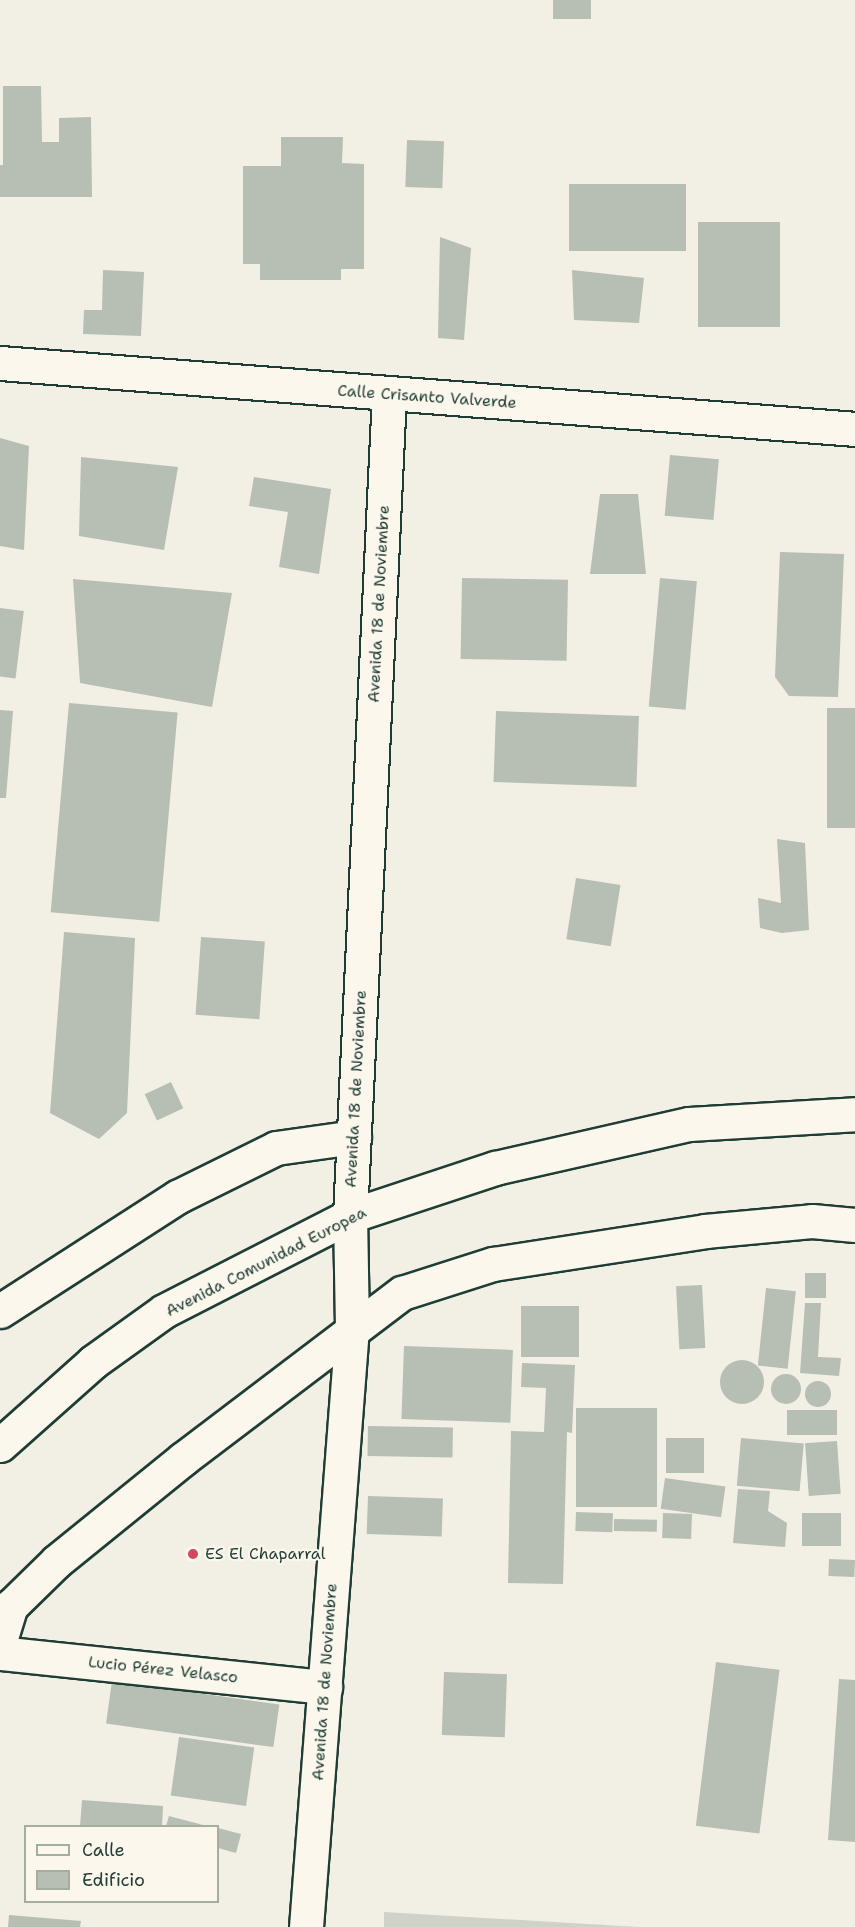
<!DOCTYPE html>
<html>
<head>
<meta charset="utf-8">
<style>
	body { margin:0 }
	#map { position:relative; width:855px; height:1927px; overflow:hidden; background:#f2f0e5; font-family:"Shantell Sans",sans-serif }
	div>[style] { position:absolute }
	[style*='--x'] { left:calc(var(--x)*1px); top:calc(var(--y)*1px); width:calc(var(--w)*1px); rotate:calc(var(--a)*1deg) }
	.green>* { inset:0; background:#cfd2c8 }
	.building>* { inset:0; background:#b7beb3; transform-origin:0 0 }
	.round { border-radius:50% }
	.roads { filter:drop-shadow(2px 0 #1f3d34) drop-shadow(-2px 0 #1f3d34) drop-shadow(0 2px #1f3d34) drop-shadow(0 -2px #1f3d34) }
	.minor>* { height:33px; margin:-16.5px; padding:0 16.5px; transform-origin:16.5px; border-radius:16.5px; background:#fbf7ec }
	.major>* { height:33px; margin:-16.5px; padding:0 16.5px; transform-origin:16.5px; border-radius:16.5px; background:#fbf7ec }
	.dots>* { width:16px; height:16px; translate:-50% -50%; box-sizing:border-box; border:3px solid #fbf7ec; border-radius:50% }
	span { translate:-50% -50%; white-space:nowrap; text-align:center; line-height:1.15; -webkit-text-stroke:4.5px #fbf7ec; paint-order:stroke }
	.street-label { font-size:16px; color:#1f3d34 }
	.poi-label { font-size:16px; color:#1f3d34 }
	.left { translate:0 -50%; text-align:left }
	.legend { position:absolute; left:24px; top:1825px; width:195px; height:78px; box-sizing:border-box; background:#fbf7ec; border:2px solid #a3ada2; margin:0; padding:8px 10px; list-style:none; font-size:18px; color:#1f3d34 }
	.legend li { display:flex; align-items:center; gap:12px; height:30px }
	.legend b { width:30px; border:2px solid #a3ada2 }
</style>
</head>
<body>
<div id="map">
	<div class="green">
		<i style="clip-path:polygon(384px 1912px,638px 1927px,384px 1927px)"></i>
	</div>
	<div class="building">
		<i style="left:553px;top:0;width:38px;height:19px"></i>
		<i style="clip-path:polygon(3px 86px,41px 86px,42px 142px,59px 142px,59px 118px,91px 117px,92px 197px,0 197px,0 165px,3px 165px)"></i>
		<i style="clip-path:polygon(281px 137px,343px 137px,342px 163px,364px 164px,364px 269px,341px 269px,341px 280px,260px 280px,260px 264px,243px 264px,243px 166px,281px 166px)"></i>
		<i style="left:407px;top:140px;width:37px;height:47px;rotate:2deg"></i>
		<i style="left:569px;top:184px;width:117px;height:67px"></i>
		<i style="left:698px;top:222px;width:82px;height:105px"></i>
		<i style="clip-path:polygon(440px 237px,471px 248px,464px 340px,438px 338px)"></i>
		<i style="clip-path:polygon(103px 270px,144px 272px,141px 336px,83px 334px,84px 310px,102px 310px)"></i>
		<i style="clip-path:polygon(572px 270px,644px 278px,639px 323px,574px 320px)"></i>
		<i style="clip-path:polygon(0 438px,29px 446px,24px 550px,0 546px)"></i>
		<i style="left:670px;top:455px;width:49px;height:61px;rotate:5deg"></i>
		<i style="clip-path:polygon(81px 457px,178px 467px,164px 550px,79px 536px)"></i>
		<i style="clip-path:polygon(254px 477px,331px 489px,319px 574px,279px 567px,288px 512px,249px 506px)"></i>
		<i style="clip-path:polygon(600px 494px,638px 494px,646px 574px,590px 574px)"></i>
		<i style="clip-path:polygon(780px 552px,844px 554px,838px 697px,789px 696px,775px 677px)"></i>
		<i style="left:462px;top:578px;width:106px;height:81px;rotate:1deg"></i>
		<i style="left:660px;top:578px;width:37px;height:129px;rotate:5deg"></i>
		<i style="clip-path:polygon(73px 579px,232px 593px,212px 707px,80px 683px)"></i>
		<i style="left:0;top:608px;width:24px;height:68px;rotate:7deg"></i>
		<i style="left:69px;top:703px;width:109px;height:210px;rotate:5deg"></i>
		<i style="left:855px;top:708px;width:120px;height:28px;rotate:90deg"></i>
		<i style="clip-path:polygon(0 710px,13px 711px,6px 798px,0 798px)"></i>
		<i style="left:496px;top:711px;width:143px;height:71px;rotate:2deg"></i>
		<i style="clip-path:polygon(777px 839px,805px 843px,809px 930px,782px 933px,760px 928px,758px 898px,781px 903px)"></i>
		<i style="left:576px;top:878px;width:45px;height:62px;rotate:9deg"></i>
		<i style="clip-path:polygon(64px 932px,135px 938px,127px 1113px,99px 1139px,50px 1113px)"></i>
		<i style="left:201px;top:937px;width:64px;height:78px;rotate:4deg"></i>
		<i style="left:171px;top:1082px;width:29px;height:29px;rotate:65deg"></i>
		<i style="left:826px;top:1273px;width:25px;height:21px;rotate:90deg"></i>
		<i style="left:702px;top:1285px;width:63px;height:26px;rotate:87deg"></i>
		<i style="left:766px;top:1288px;width:30px;height:78px;rotate:6deg"></i>
		<i style="clip-path:polygon(805px 1303px,821px 1303px,818px 1357px,841px 1358px,839px 1376px,800px 1373px)"></i>
		<i style="left:521px;top:1306px;width:58px;height:51px"></i>
		<i style="left:404px;top:1346px;width:109px;height:73px;rotate:2deg"></i>
		<i class="round" style="left:720px;top:1360px;width:44px;height:44px"></i>
		<i style="clip-path:polygon(522px 1363px,575px 1365px,572px 1433px,567px 1432px,563px 1584px,508px 1583px,511px 1431px,544px 1432px,546px 1388px,521px 1387px)"></i>
		<i class="round" style="left:771px;top:1374px;width:30px;height:30px"></i>
		<i class="round" style="left:805px;top:1381px;width:26px;height:26px"></i>
		<i style="left:576px;top:1408px;width:81px;height:99px"></i>
		<i style="left:787px;top:1410px;width:50px;height:25px"></i>
		<i style="left:368px;top:1426px;width:85px;height:30px;rotate:1deg"></i>
		<i style="left:666px;top:1438px;width:38px;height:35px"></i>
		<i style="left:741px;top:1438px;width:63px;height:48px;rotate:5deg"></i>
		<i style="left:837px;top:1441px;width:53px;height:32px;rotate:86deg"></i>
		<i style="left:665px;top:1478px;width:61px;height:31px;rotate:8deg"></i>
		<i style="clip-path:polygon(738px 1489px,770px 1491px,768px 1511px,787px 1523px,785px 1547px,733px 1543px)"></i>
		<i style="left:368px;top:1496px;width:75px;height:38px;rotate:2deg"></i>
		<i style="left:576px;top:1512px;width:37px;height:19px;rotate:2deg"></i>
		<i style="left:663px;top:1513px;width:29px;height:25px;rotate:2deg"></i>
		<i style="left:802px;top:1513px;width:39px;height:33px"></i>
		<i style="left:614px;top:1519px;width:43px;height:12px;rotate:1deg"></i>
		<i style="left:829px;top:1559px;width:26px;height:17px;rotate:2deg"></i>
		<i style="left:716px;top:1662px;width:64px;height:165px;rotate:7deg"></i>
		<i style="left:444px;top:1672px;width:63px;height:63px;rotate:2deg"></i>
		<i style="clip-path:polygon(839px 1679px,855px 1680px,855px 1842px,828px 1840px)"></i>
		<i style="left:112px;top:1681px;width:169px;height:43px;rotate:8deg"></i>
		<i style="left:179px;top:1737px;width:76px;height:59px;rotate:8deg"></i>
		<i style="clip-path:polygon(82px 1800px,163px 1806px,162px 1826px,80px 1826px)"></i>
		<i style="clip-path:polygon(169px 1816px,207px 1826px,166px 1826px)"></i>
		<i style="clip-path:polygon(218px 1828px,241px 1834px,236px 1853px,218px 1848px)"></i>
		<i style="clip-path:polygon(9px 1915px,81px 1921px,80px 1927px,8px 1927px)"></i>
	</div>
	<div class="roads">
		<div class="minor">
			<i style="--x:0;--y:363;--w:858;--a:4.41"></i>
			<i style="--x:0;--y:1311;--w:211;--a:-32.8"></i>
			<i style="--x:177;--y:1197;--w:110;--a:-26.3"></i>
			<i style="--x:276;--y:1148;--w:79;--a:-8"></i>
			<i style="--x:0;--y:1641;--w:37;--a:-73"></i>
			<i style="--x:11;--y:1606;--w:64;--a:-44.4"></i>
			<i style="--x:57;--y:1561;--w:162;--a:-39"></i>
			<i style="--x:183;--y:1459;--w:275;--a:-37.2"></i>
			<i style="--x:402;--y:1293;--w:96;--a:-17.7"></i>
			<i style="--x:493;--y:1264;--w:215;--a:-8.8"></i>
			<i style="--x:705;--y:1231;--w:107;--a:-5.3"></i>
			<i style="--x:812;--y:1221;--w:43;--a:5.3"></i>
			<i style="--x:0;--y:1653;--w:327;--a:6"></i>
			<i style="--x:306;--y:1927;--w:601;--a:-85.61"></i>
			<i style="--x:352;--y:1328;--w:112;--a:-91"></i>
			<i style="--x:350;--y:1216;--w:823;--a:-87.28"></i>
		</div>
		<div class="major">
			<i style="--x:0;--y:1445;--w:125;--a:-41.7"></i>
			<i style="--x:93;--y:1362;--w:87;--a:-35.7"></i>
			<i style="--x:164;--y:1311;--w:209;--a:-27.1"></i>
			<i style="--x:350;--y:1216;--w:153;--a:-18.3"></i>
			<i style="--x:495;--y:1168;--w:199;--a:-12.8"></i>
			<i style="--x:689;--y:1124;--w:166;--a:-3.4"></i>
		</div>
	</div>
	<div class="dots">
		<i style="left:193px;top:1554px;background:#d1495b"></i>
	</div>
	<div class="street-label">
		<span style="left:427px;top:397px;rotate:4deg">Calle Crisanto Valverde</span>
		<span style="left:379px;top:604px;rotate:-87deg">Avenida 18 de Noviembre</span>
		<span style="left:356px;top:1089px;rotate:-87deg">Avenida 18 de Noviembre</span>
		<span style="left:266px;top:1262px;rotate:-27deg">Avenida Comunidad Europea</span>
		<span style="left:163px;top:1670px;rotate:6deg">Lucio Pérez Velasco</span>
		<span style="left:325px;top:1682px;rotate:-86deg">Avenida 18 de Noviembre</span>
	</div>
	<div class="poi-label">
		<span class="left" style="left:205px;top:1554px">ES El Chaparral</span>
	</div>
	<ul class="legend">
	<li><b style="height:8px;background:#fbf7ec"></b>Calle</li>
	<li><b style="height:16px;background:#b7beb3"></b>Edificio</li>
	</ul>
</div>
</body>
</html>
